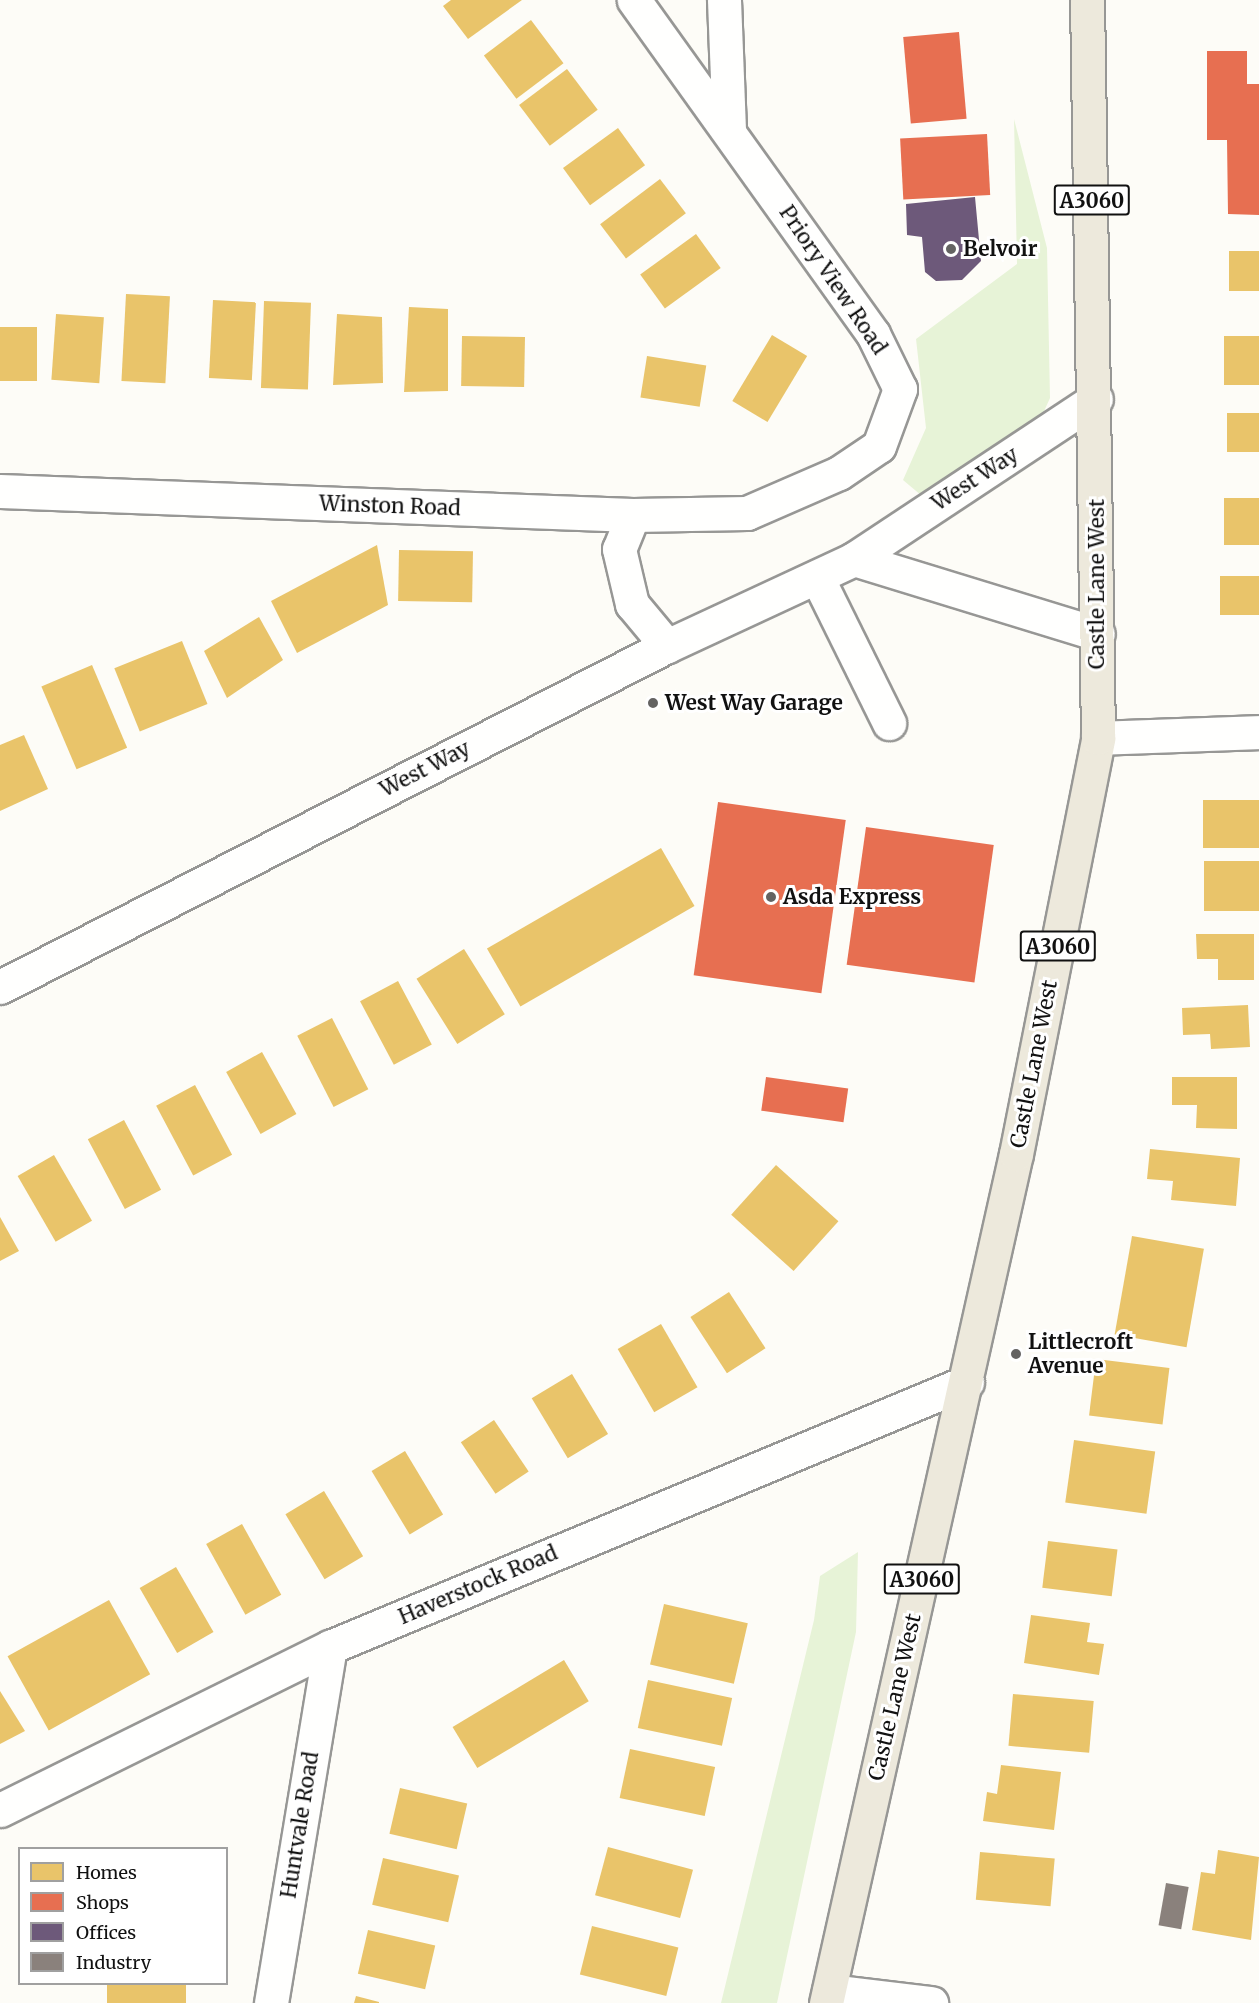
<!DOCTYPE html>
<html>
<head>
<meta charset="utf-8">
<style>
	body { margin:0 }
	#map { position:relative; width:1259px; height:2003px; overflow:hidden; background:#fdfcf7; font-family:Merriweather,serif }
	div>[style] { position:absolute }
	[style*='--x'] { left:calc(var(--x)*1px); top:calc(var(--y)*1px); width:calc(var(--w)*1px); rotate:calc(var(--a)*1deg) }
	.green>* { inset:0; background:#e7f3d7 }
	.homes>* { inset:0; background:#e9c46a; transform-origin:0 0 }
	.shops>* { inset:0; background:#e76f51; transform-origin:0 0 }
	.offices>* { inset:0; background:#6d597a }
	.industry>* { inset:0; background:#8a817c; transform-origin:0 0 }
	.roads { filter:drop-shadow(2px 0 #979795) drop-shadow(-2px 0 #979795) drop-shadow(0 2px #979795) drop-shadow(0 -2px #979795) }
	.minor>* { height:33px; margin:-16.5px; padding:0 16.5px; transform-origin:16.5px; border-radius:16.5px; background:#fffffe }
	.major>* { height:33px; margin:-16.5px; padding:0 16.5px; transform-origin:16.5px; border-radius:16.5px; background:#ede9dc }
	.dots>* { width:16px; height:16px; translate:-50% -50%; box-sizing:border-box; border:3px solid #fff; border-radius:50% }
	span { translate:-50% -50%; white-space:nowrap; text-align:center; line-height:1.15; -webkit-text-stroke:6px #fff; paint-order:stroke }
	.shield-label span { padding:2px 4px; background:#fff; border:2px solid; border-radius:4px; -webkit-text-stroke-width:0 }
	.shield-label { font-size:20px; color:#111; font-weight:700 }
	.poi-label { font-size:21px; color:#111; font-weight:700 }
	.left { translate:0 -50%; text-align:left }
	.street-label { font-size:21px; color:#111 }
	.legend { position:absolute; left:18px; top:1847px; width:210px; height:138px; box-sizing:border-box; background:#fff; border:2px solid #a0a0a0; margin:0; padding:8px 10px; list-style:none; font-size:18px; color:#111 }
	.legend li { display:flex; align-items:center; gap:12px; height:30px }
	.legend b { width:30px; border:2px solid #a0a0a0 }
</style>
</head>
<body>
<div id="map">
	<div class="green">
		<i style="clip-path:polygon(1014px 119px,1047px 248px,1050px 398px,1036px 429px,922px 496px,903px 480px,926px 428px,916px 339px,1017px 264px)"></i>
		<i style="clip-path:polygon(858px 1552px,856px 1632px,777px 2003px,721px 2003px,814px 1620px,820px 1576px)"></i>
	</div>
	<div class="homes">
		<i style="clip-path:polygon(451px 0,522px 0,468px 39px,443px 6px)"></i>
		<i style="left:531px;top:20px;width:54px;height:59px;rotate:53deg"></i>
		<i style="left:567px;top:69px;width:51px;height:60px;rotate:53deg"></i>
		<i style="left:618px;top:128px;width:46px;height:68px;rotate:54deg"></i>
		<i style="left:660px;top:179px;width:43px;height:75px;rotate:53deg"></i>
		<i style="left:696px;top:234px;width:42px;height:69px;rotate:54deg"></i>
		<i style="left:1259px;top:251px;width:40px;height:30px;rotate:90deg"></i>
		<i style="left:126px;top:294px;width:44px;height:87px;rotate:3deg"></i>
		<i style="left:213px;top:300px;width:43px;height:78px;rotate:3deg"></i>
		<i style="left:264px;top:301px;width:47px;height:87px;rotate:2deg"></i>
		<i style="clip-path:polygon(409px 307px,448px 309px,448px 391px,404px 392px)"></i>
		<i style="left:56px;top:314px;width:48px;height:66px;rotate:4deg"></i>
		<i style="clip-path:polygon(337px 314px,382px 317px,383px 383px,333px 385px)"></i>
		<i style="left:0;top:327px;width:37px;height:54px"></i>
		<i style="left:772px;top:335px;width:41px;height:77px;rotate:31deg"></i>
		<i style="left:462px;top:336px;width:63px;height:50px;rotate:1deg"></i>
		<i style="left:1259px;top:336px;width:49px;height:35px;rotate:90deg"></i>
		<i style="left:647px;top:356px;width:60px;height:42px;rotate:9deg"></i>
		<i style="left:1259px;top:413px;width:39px;height:32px;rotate:90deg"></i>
		<i style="left:1259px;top:498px;width:47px;height:35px;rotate:90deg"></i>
		<i style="clip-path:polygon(377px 545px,388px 605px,297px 653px,271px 601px)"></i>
		<i style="left:399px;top:550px;width:74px;height:51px;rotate:1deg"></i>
		<i style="left:1259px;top:576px;width:39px;height:39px;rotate:90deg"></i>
		<i style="clip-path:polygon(259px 617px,283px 660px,227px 698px,204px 651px)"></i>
		<i style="left:182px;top:641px;width:68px;height:73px;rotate:68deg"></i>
		<i style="left:92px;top:665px;width:90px;height:55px;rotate:67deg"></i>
		<i style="clip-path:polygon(24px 735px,48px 789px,0 811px,0 745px)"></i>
		<i style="left:1259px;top:800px;width:48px;height:56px;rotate:90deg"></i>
		<i style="left:661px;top:848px;width:67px;height:201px;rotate:60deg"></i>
		<i style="left:1259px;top:861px;width:50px;height:55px;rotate:90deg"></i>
		<i style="clip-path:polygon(1196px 934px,1254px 934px,1254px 980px,1218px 980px,1218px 959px,1197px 959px)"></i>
		<i style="left:464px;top:949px;width:77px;height:56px;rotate:58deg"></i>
		<i style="left:398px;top:981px;width:72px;height:43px;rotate:62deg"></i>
		<i style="clip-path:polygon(1248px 1005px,1250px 1047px,1211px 1049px,1210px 1034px,1183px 1035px,1182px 1008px)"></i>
		<i style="left:332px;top:1018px;width:80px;height:39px;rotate:63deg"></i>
		<i style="left:262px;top:1052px;width:71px;height:41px;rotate:61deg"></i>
		<i style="clip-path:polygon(1172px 1077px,1237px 1077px,1237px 1129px,1196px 1128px,1197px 1105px,1172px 1105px)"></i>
		<i style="left:195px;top:1085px;width:79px;height:44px;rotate:62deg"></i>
		<i style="left:124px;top:1120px;width:79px;height:41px;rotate:62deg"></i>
		<i style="clip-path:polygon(1150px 1149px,1240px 1158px,1236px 1206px,1171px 1200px,1173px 1181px,1147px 1179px)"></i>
		<i style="left:54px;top:1155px;width:76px;height:42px;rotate:60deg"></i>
		<i style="left:776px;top:1165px;width:84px;height:67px;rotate:42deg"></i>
		<i style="clip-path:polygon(0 1217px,19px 1251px,0 1261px)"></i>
		<i style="left:1132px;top:1236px;width:73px;height:100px;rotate:10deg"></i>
		<i style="left:729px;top:1292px;width:67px;height:46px;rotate:57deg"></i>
		<i style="left:661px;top:1324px;width:73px;height:50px;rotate:60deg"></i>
		<i style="left:1096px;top:1359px;width:74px;height:57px;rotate:7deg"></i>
		<i style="left:572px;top:1374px;width:70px;height:47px;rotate:59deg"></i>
		<i style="left:494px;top:1420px;width:62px;height:40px;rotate:56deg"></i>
		<i style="left:1074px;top:1440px;width:82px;height:63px;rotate:8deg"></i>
		<i style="left:405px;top:1451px;width:74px;height:39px;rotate:59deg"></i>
		<i style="left:324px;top:1491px;width:76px;height:45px;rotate:59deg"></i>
		<i style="left:242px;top:1524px;width:81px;height:41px;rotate:61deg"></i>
		<i style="left:1048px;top:1541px;width:70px;height:47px;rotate:7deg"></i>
		<i style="left:176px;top:1567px;width:75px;height:42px;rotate:60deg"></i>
		<i style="left:109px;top:1600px;width:85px;height:116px;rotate:61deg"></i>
		<i style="left:664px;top:1604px;width:86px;height:62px;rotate:13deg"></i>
		<i style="clip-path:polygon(1031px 1615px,1090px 1623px,1087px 1642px,1104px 1644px,1099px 1675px,1024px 1663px)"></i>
		<i style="left:564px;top:1660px;width:48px;height:130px;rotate:59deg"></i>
		<i style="left:648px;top:1680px;width:86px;height:49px;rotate:12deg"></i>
		<i style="clip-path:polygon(0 1691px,25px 1731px,0 1744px)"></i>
		<i style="left:1013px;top:1694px;width:81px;height:52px;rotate:5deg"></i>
		<i style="left:630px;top:1749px;width:87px;height:50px;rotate:12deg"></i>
		<i style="clip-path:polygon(1001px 1765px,1061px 1772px,1054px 1830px,983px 1821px,987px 1792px,997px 1794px)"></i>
		<i style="left:400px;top:1788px;width:69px;height:47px;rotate:13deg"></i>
		<i style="left:608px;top:1847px;width:88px;height:50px;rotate:15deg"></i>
		<i style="clip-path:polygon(1218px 1850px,1259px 1857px,1251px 1940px,1192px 1930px,1201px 1872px,1215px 1874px)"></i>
		<i style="left:980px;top:1852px;width:75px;height:48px;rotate:5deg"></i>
		<i style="left:383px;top:1858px;width:78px;height:48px;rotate:13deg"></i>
		<i style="left:592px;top:1926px;width:89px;height:50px;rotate:14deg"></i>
		<i style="left:368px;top:1930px;width:69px;height:45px;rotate:13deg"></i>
		<i style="left:107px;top:1984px;width:79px;height:19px"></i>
		<i style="clip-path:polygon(356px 1996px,379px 2002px,379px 2003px,354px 2003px)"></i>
	</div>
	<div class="shops">
		<i style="left:959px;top:32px;width:87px;height:56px;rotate:85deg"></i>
		<i style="clip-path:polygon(1207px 51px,1247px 51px,1247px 84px,1259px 84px,1259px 215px,1228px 214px,1227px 140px,1207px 140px)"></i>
		<i style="left:987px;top:134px;width:61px;height:87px;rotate:87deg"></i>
		<i style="left:718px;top:802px;width:129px;height:175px;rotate:8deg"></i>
		<i style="left:866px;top:827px;width:129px;height:139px;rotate:8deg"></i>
		<i style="left:766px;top:1077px;width:83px;height:34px;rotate:8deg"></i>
	</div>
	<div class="offices">
		<i style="clip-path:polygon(975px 197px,981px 261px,962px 280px,936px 281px,925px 272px,922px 237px,907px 235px,906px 204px)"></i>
	</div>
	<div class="industry">
		<i style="left:1166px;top:1883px;width:23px;height:43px;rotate:10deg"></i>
	</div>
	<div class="roads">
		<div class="minor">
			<i style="--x:724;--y:0;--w:129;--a:87.8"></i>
			<i style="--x:0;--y:491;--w:633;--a:2.17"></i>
			<i style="--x:633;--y:515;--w:114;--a:-1"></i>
			<i style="--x:747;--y:513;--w:100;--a:-23.5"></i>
			<i style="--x:839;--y:473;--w:48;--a:-34"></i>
			<i style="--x:879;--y:446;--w:61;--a:-69.8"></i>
			<i style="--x:900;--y:389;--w:61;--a:-116.1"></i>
			<i style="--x:873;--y:334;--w:411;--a:-125.6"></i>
			<i style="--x:633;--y:515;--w:37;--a:112"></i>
			<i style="--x:619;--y:549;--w:57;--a:76.7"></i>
			<i style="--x:632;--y:604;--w:55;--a:50.2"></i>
			<i style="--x:854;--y:559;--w:255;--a:17.1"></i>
			<i style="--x:817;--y:577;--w:163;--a:63.7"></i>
			<i style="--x:1098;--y:738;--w:161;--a:-2.1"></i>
			<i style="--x:0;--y:987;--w:749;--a:-27.08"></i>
			<i style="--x:667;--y:646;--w:206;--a:-24.9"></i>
			<i style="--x:854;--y:559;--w:290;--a:-33.5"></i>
			<i style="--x:0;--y:1810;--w:368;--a:-26.3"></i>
			<i style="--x:330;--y:1647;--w:690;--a:-22.59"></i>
			<i style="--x:829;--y:1991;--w:103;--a:6.7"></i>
			<i style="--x:271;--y:2003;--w:361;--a:-80.6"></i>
		</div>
		<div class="major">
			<i style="--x:826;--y:2003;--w:870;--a:-77.39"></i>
			<i style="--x:1016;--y:1154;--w:424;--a:-78.8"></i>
			<i style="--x:1098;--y:738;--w:738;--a:-90.85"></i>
		</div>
	</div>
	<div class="dots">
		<i style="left:951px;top:249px;background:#646362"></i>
		<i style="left:653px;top:703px;background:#646362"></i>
		<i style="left:771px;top:897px;background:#646362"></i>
		<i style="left:1016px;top:1354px;background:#646362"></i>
	</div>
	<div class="shield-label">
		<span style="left:1092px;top:200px">A3060</span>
		<span style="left:1058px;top:946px">A3060</span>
		<span style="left:922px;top:1579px">A3060</span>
	</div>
	<div class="poi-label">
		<span class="left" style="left:963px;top:249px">Belvoir</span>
		<span class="left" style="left:665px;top:703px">West Way Garage</span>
		<span class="left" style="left:783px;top:897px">Asda Express</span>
		<span class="left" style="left:1028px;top:1354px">Littlecroft<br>Avenue</span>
	</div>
	<div class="street-label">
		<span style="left:833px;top:280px;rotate:56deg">Priory View Road</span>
		<span style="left:975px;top:479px;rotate:-33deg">West Way</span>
		<span style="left:390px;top:506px;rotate:2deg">Winston Road</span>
		<span style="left:1097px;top:584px;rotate:-90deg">Castle Lane West</span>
		<span style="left:425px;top:769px;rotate:-27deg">West Way</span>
		<span style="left:1034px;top:1064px;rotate:-79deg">Castle Lane West</span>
		<span style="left:478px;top:1585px;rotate:-23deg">Haverstock Road</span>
		<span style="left:895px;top:1697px;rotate:-77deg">Castle Lane West</span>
		<span style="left:300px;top:1825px;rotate:-81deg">Huntvale Road</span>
	</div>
	<ul class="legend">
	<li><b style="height:16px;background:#e9c46a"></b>Homes</li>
	<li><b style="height:16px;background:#e76f51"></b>Shops</li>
	<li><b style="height:16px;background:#6d597a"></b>Offices</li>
	<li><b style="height:16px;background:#8a817c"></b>Industry</li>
	</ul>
</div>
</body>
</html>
